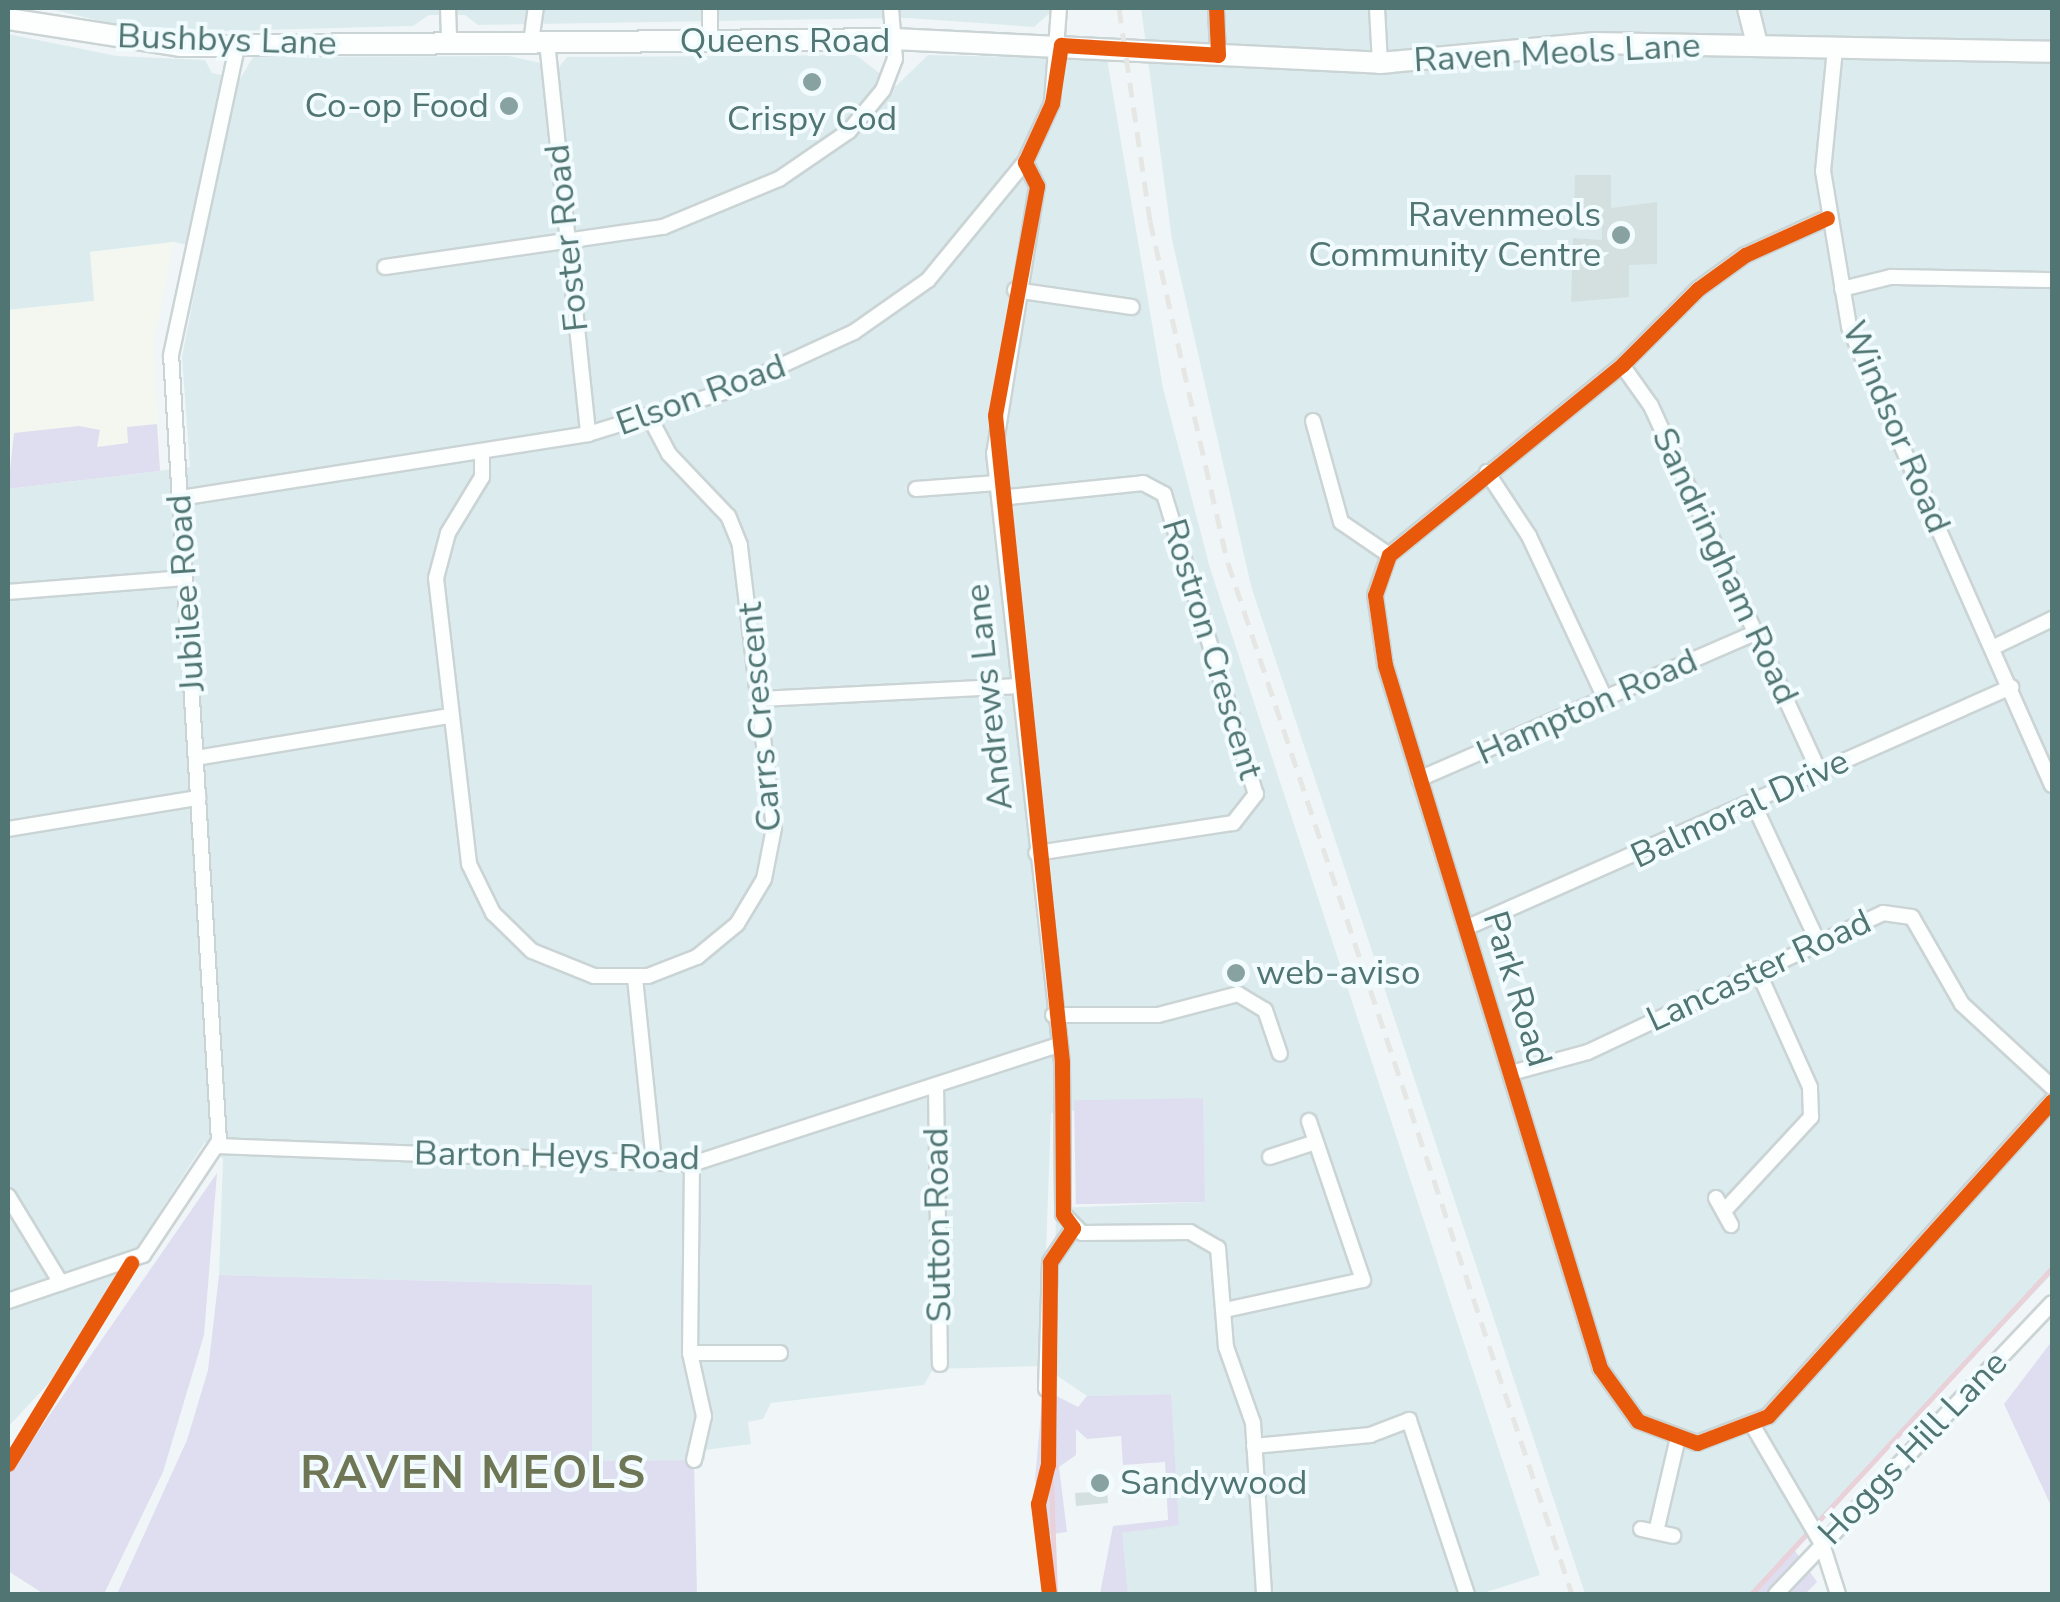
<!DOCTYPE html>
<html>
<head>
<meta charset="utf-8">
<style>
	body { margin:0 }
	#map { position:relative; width:2060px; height:1602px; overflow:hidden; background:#f0f6f8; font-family:"Nunito Sans",sans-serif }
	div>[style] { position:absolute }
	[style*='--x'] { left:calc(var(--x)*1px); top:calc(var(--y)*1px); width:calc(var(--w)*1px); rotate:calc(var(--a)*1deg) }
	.residential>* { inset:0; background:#dcecee }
	.education>* { inset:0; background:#f3f7ef }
	.green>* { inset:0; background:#dedef0; transform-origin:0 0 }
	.stream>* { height:5px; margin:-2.5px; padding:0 2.5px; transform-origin:2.5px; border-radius:2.5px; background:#e8d1d8 }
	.building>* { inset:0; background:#d4e0e0 }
	.roads { filter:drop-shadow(2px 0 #cbd4d5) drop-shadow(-2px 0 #cbd4d5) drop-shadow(0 2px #cbd4d5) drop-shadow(0 -2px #cbd4d5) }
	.street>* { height:14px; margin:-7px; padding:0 7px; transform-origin:7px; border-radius:7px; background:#fdfefe }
	.secondary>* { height:20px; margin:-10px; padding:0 10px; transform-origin:10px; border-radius:10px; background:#fdfefe }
	.rail>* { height:5px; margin-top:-2.5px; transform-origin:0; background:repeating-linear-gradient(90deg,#e6e7e4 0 15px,transparent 0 25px) }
	.cycleway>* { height:15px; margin:-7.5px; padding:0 7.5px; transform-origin:7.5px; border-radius:7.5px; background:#e8590c }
	.dots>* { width:28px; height:28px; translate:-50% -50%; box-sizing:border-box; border:5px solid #f2fcfe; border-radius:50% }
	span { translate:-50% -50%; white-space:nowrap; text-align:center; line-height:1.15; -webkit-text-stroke:8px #f2fcfe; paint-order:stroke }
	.street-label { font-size:35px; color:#507572 }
	.poi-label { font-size:35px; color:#507572 }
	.right { translate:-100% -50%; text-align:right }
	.left { translate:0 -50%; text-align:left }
	.district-label { font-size:45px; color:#6f7656; font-weight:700; letter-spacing:2.5px }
	.frame { position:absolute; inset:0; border:10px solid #507572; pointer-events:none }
</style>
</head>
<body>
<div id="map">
	<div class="residential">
		<i style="clip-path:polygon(46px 8px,1049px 8px,1050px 13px,1034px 27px,907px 18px,478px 25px,465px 15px,429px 15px,413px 26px,225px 31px,117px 25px)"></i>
		<i style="clip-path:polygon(1141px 8px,2052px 8px,2052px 1274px,1750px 1594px,1585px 1594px,1251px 586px,1172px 240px)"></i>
		<i style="clip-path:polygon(8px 34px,117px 56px,205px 60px,212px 73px,240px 79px,253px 57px,509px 56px,559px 67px,567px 57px,856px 55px,896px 86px,928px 55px,1107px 59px,1163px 388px,1210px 568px,1540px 1575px,1480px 1594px,1128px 1594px,1121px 1533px,1179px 1524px,1170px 1394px,1087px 1396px,1053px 1373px,1056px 1208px,1204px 1202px,1202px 1098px,1051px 1113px,1042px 1366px,933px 1369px,924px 1385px,771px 1403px,763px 1419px,748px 1422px,751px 1444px,705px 1450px,705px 1460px,592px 1461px,591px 1285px,219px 1275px,223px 1159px,205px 1142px,49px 1383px,8px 1427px,8px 489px,190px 467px,182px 357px,203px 248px,174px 242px,91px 252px,95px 301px,8px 310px)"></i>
	</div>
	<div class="education">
		<i style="clip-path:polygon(174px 242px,154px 340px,160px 471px,8px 489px,8px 310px,94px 301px,90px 252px)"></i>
	</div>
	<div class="green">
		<i style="clip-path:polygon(157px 424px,160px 471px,8px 489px,14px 433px,79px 426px,100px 430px,97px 447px,128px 443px,127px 427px)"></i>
		<i style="left:1203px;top:1098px;width:104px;height:129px;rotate:89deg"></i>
		<i style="clip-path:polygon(217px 1173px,204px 1335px,163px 1472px,104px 1594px,44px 1594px,8px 1571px,8px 1475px)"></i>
		<i style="clip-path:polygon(219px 1275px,592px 1285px,592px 1461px,694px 1460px,697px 1594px,117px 1594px,187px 1440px,208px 1370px)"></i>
		<i style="clip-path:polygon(2052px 1341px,2052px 1508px,2004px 1404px)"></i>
		<i style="clip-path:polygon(1043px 1389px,1078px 1407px,1087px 1396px,1171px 1394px,1179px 1525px,1122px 1533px,1128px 1594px,1100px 1594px,1113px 1526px,1168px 1520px,1165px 1462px,1123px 1465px,1121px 1436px,1087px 1439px,1076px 1429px,1076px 1455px,1059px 1467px,1067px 1532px,1046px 1535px,1035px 1480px)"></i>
		<i style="clip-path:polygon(1793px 1548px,1817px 1582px,1805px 1594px,1750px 1594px)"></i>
	</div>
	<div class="stream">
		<i style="--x:1051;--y:1388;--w:79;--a:87.1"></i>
		<i style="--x:1051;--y:1481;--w:113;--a:88"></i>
		<i style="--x:1751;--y:1594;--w:444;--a:-47.3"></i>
	</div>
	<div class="building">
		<i style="clip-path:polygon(1575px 175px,1611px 175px,1611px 208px,1657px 202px,1657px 264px,1629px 265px,1629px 297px,1571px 302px,1573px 238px,1602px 240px,1602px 210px,1574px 209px)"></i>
		<i style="clip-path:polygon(1106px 1474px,1108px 1503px,1076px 1506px,1075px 1493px,1094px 1492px,1092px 1475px)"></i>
	</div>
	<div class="roads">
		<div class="street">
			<i style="--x:448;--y:8;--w:34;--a:88"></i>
			<i style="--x:710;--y:8;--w:33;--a:90"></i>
			<i style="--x:1216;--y:8;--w:47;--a:87.6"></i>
			<i style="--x:1377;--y:8;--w:55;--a:86.9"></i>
			<i style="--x:531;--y:42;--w:34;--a:-82"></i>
			<i style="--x:547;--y:42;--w:394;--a:84"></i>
			<i style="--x:1835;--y:49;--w:123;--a:95.6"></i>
			<i style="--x:1823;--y:171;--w:158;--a:80.5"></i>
			<i style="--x:1849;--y:327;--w:501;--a:66.1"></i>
			<i style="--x:1025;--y:162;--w:27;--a:63"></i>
			<i style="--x:1037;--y:186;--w:270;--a:99.1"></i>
			<i style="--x:994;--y:453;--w:613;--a:83.63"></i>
			<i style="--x:1062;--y:1062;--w:152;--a:89.6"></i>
			<i style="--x:1063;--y:1214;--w:27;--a:45"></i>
			<i style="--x:1082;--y:1233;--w:108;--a:-0.5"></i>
			<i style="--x:1190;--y:1232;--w:32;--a:30"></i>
			<i style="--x:1218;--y:1248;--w:99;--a:85.4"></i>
			<i style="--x:1226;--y:1347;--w:81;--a:70.4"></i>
			<i style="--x:1253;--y:1423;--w:171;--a:86.3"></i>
			<i style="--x:1827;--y:218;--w:90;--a:155.7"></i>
			<i style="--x:1745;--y:255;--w:58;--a:144.1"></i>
			<i style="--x:1698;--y:289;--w:107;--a:135"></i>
			<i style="--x:1622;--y:365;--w:301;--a:140.8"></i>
			<i style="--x:1389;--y:555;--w:42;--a:109.3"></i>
			<i style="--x:1375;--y:595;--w:71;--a:81.9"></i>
			<i style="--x:1385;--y:665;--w:735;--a:72.99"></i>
			<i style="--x:1600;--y:1368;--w:65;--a:54.4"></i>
			<i style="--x:1638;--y:1421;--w:63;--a:20.4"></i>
			<i style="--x:1697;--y:1443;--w:76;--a:-20.8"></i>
			<i style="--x:1768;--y:1416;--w:424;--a:-48"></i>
			<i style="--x:385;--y:267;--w:281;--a:-8.2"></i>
			<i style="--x:663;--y:227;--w:126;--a:-22.5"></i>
			<i style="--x:779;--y:179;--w:85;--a:-34.4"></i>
			<i style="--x:849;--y:131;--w:53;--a:-50.3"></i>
			<i style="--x:883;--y:90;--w:33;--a:-69"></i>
			<i style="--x:895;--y:59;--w:51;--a:-94.5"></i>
			<i style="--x:1842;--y:289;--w:50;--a:-13.8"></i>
			<i style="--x:1891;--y:277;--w:161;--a:1.1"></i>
			<i style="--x:1015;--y:290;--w:118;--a:8.3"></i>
			<i style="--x:1622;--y:365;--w:50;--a:54.7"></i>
			<i style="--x:1651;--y:406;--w:403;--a:65.3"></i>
			<i style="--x:1313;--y:421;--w:105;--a:74.5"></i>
			<i style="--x:1341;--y:522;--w:58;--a:34.5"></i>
			<i style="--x:482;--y:455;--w:22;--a:90"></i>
			<i style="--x:482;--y:477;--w:66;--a:121.3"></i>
			<i style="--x:448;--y:533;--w:47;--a:104.9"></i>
			<i style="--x:436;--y:578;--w:288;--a:83.4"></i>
			<i style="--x:469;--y:864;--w:55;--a:63.9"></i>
			<i style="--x:493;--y:913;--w:54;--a:44.3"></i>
			<i style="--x:532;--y:951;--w:67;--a:22"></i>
			<i style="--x:594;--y:976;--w:54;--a:0"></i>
			<i style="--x:648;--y:976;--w:53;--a:-21.2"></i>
			<i style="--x:697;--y:957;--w:52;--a:-39.5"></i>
			<i style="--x:737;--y:924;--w:52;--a:-59"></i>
			<i style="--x:764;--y:879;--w:52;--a:-78.9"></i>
			<i style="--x:774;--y:828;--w:285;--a:-96.9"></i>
			<i style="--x:740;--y:545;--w:31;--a:-112"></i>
			<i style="--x:728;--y:516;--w:86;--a:-133.6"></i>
			<i style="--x:669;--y:454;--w:43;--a:-117.8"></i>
			<i style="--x:1487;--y:472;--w:77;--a:56.7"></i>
			<i style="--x:1529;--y:536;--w:179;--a:64.9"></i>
			<i style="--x:916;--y:489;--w:81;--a:-4.2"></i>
			<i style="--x:180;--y:498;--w:413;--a:-8.9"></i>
			<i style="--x:588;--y:434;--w:142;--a:-17.2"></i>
			<i style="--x:724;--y:392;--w:143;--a:-24.8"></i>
			<i style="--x:854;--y:332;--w:90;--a:-35.1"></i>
			<i style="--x:928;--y:280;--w:153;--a:-50.6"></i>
			<i style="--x:1025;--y:162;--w:65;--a:-65.4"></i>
			<i style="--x:1052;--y:103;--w:95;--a:-85.8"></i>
			<i style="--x:999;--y:498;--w:145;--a:-5.9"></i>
			<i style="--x:1143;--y:483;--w:24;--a:28"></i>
			<i style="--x:1164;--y:494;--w:314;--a:73"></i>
			<i style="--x:1256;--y:794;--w:37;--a:128"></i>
			<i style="--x:1233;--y:823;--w:199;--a:171.3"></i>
			<i style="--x:8;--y:592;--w:177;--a:-4.5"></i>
			<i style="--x:1992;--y:648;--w:67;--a:-25.8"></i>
			<i style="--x:762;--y:699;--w:256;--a:-2.9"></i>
			<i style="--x:196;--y:758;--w:258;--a:-9.4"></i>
			<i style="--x:1419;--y:779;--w:366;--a:-23.5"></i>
			<i style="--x:1755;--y:807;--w:147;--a:65"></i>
			<i style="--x:8;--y:829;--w:193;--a:-9.3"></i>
			<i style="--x:1468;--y:927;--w:594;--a:-23.84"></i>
			<i style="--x:635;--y:978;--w:186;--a:84.1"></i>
			<i style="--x:1053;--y:1015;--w:105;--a:0"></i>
			<i style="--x:1158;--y:1015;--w:83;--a:-14.7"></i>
			<i style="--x:1238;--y:994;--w:31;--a:31"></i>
			<i style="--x:1265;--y:1010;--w:46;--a:71.2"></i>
			<i style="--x:1511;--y:1073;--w:80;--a:-15.3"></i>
			<i style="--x:1588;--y:1052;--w:326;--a:-25.2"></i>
			<i style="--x:1883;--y:913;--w:29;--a:8"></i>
			<i style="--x:1912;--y:917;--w:100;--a:60.1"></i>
			<i style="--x:1962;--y:1004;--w:122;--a:42.7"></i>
			<i style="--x:936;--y:1085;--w:279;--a:89.2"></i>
			<i style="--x:217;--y:1146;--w:475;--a:2.2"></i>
			<i style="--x:692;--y:1164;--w:385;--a:-18"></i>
			<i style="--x:1270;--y:1157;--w:48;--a:-18.1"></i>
			<i style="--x:692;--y:1164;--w:189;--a:90.6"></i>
			<i style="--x:690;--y:1353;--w:90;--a:0"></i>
			<i style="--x:8;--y:1196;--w:102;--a:58.7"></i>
			<i style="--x:1716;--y:1198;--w:31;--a:61"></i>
			<i style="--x:1725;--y:1210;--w:127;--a:-47.2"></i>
			<i style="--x:1811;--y:1117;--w:30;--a:-92"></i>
			<i style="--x:1810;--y:1087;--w:129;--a:-114.2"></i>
			<i style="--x:8;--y:1301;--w:143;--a:-18.8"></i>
			<i style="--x:143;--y:1255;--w:137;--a:-56.3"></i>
			<i style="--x:219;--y:1141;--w:787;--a:-93.49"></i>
			<i style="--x:171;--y:355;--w:316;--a:-77.9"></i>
			<i style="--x:1225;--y:1310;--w:141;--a:-12.3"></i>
			<i style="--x:1363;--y:1280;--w:168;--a:-108.8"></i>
			<i style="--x:690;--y:1353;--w:65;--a:77.5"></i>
			<i style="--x:704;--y:1416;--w:45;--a:102.8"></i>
			<i style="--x:1046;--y:1389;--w:127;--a:-88.2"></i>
			<i style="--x:1050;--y:1262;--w:41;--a:-55.9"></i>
			<i style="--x:1753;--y:1426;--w:137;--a:59.7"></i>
			<i style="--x:1822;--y:1544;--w:52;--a:72.3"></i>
			<i style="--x:1254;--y:1446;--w:117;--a:-5.4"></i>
			<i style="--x:1370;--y:1435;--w:42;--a:-21"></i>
			<i style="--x:1409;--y:1420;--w:183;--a:71.6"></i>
			<i style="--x:1641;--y:1529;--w:33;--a:12"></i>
			<i style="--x:1656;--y:1532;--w:92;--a:-76.9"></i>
			<i style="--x:1776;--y:1594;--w:401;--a:-46.5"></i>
		</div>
		<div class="secondary">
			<i style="--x:1748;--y:8;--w:37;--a:76"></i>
			<i style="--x:8;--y:19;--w:174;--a:8.9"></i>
			<i style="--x:180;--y:46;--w:714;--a:-0.56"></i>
			<i style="--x:894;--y:39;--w:487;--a:2.8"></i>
			<i style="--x:1380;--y:63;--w:216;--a:-5.3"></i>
			<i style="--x:1595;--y:43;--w:457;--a:1.1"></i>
		</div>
	</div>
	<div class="rail">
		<i style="--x:1119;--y:8;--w:215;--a:81.7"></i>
		<i style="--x:1150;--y:221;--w:351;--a:77.2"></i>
		<i style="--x:1228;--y:563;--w:1087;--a:71.55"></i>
	</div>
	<div class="cycleway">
		<i style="--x:1827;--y:218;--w:90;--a:155.7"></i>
		<i style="--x:1745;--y:255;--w:58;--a:144.1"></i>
		<i style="--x:1698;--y:289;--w:107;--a:135"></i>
		<i style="--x:1622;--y:365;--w:301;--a:140.8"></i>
		<i style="--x:1389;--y:555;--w:42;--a:109.3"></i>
		<i style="--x:1375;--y:595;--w:71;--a:81.9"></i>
		<i style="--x:1385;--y:665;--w:735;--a:72.99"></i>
		<i style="--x:1600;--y:1368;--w:65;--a:54.4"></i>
		<i style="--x:1638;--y:1421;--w:63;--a:20.4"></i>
		<i style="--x:1697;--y:1443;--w:76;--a:-20.8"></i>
		<i style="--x:1768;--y:1416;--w:424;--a:-48"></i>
		<i style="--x:8;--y:1464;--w:236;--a:-58.5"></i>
		<i style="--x:1049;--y:1594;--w:91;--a:-97"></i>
		<i style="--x:1038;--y:1504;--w:41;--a:-76"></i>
		<i style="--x:1048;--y:1464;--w:202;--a:-89.4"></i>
		<i style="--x:1050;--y:1262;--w:41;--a:-55.9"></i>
		<i style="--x:1073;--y:1228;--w:17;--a:-126"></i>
		<i style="--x:1063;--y:1214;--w:152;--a:-90.4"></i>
		<i style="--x:1062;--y:1062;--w:650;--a:-95.91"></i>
		<i style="--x:995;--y:415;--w:233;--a:-79.6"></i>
		<i style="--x:1037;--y:186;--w:27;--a:-117"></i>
		<i style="--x:1025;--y:162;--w:65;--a:-65.4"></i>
		<i style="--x:1052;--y:103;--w:59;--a:-81.2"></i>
		<i style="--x:1061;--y:45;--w:157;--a:3.6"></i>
		<i style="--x:1218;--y:55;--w:47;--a:-92.4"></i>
	</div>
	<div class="dots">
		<i style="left:812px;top:82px;background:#88a2a1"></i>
		<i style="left:509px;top:106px;background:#88a2a1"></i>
		<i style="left:1621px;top:235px;background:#88a2a1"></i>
		<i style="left:1236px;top:973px;background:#88a2a1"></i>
		<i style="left:1100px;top:1483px;background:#88a2a1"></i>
	</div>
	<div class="street-label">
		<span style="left:227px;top:40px;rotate:2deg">Bushbys Lane</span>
		<span style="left:785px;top:41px">Queens Road</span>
		<span style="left:1557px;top:53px;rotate:-3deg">Raven Meols Lane</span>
		<span style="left:567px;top:238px;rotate:-96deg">Foster Road</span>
		<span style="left:701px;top:395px;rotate:-20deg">Elson Road</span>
		<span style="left:1896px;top:427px;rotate:67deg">Windsor Road</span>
		<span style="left:1725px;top:566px;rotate:65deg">Sandringham Road</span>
		<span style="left:186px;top:593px;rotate:-94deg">Jubilee Road</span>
		<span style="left:1212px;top:649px;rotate:73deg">Rostron Crescent</span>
		<span style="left:989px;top:697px;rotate:-96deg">Andrews Lane</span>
		<span style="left:1587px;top:707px;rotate:-24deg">Hampton Road</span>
		<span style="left:760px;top:717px;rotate:-95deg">Carrs Crescent</span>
		<span style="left:1740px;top:809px;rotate:-25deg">Balmoral Drive</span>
		<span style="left:1759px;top:971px;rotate:-25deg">Lancaster Road</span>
		<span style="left:1517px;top:989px;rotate:73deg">Park Road</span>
		<span style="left:557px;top:1156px;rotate:1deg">Barton Heys Road</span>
		<span style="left:938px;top:1225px;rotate:-91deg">Sutton Road</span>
		<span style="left:1913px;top:1448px;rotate:-46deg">Hoggs Hill Lane</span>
	</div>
	<div class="poi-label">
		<span class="right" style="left:489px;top:106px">Co-op Food</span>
		<span style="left:812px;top:119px">Crispy Cod</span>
		<span class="right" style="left:1601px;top:235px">Ravenmeols<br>Community Centre</span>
		<span class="left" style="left:1256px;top:973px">web-aviso</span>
		<span class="left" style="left:1120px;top:1483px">Sandywood</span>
	</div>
	<div class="district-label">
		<span style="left:474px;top:1474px">RAVEN MEOLS</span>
	</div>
	<div class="frame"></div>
</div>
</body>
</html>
